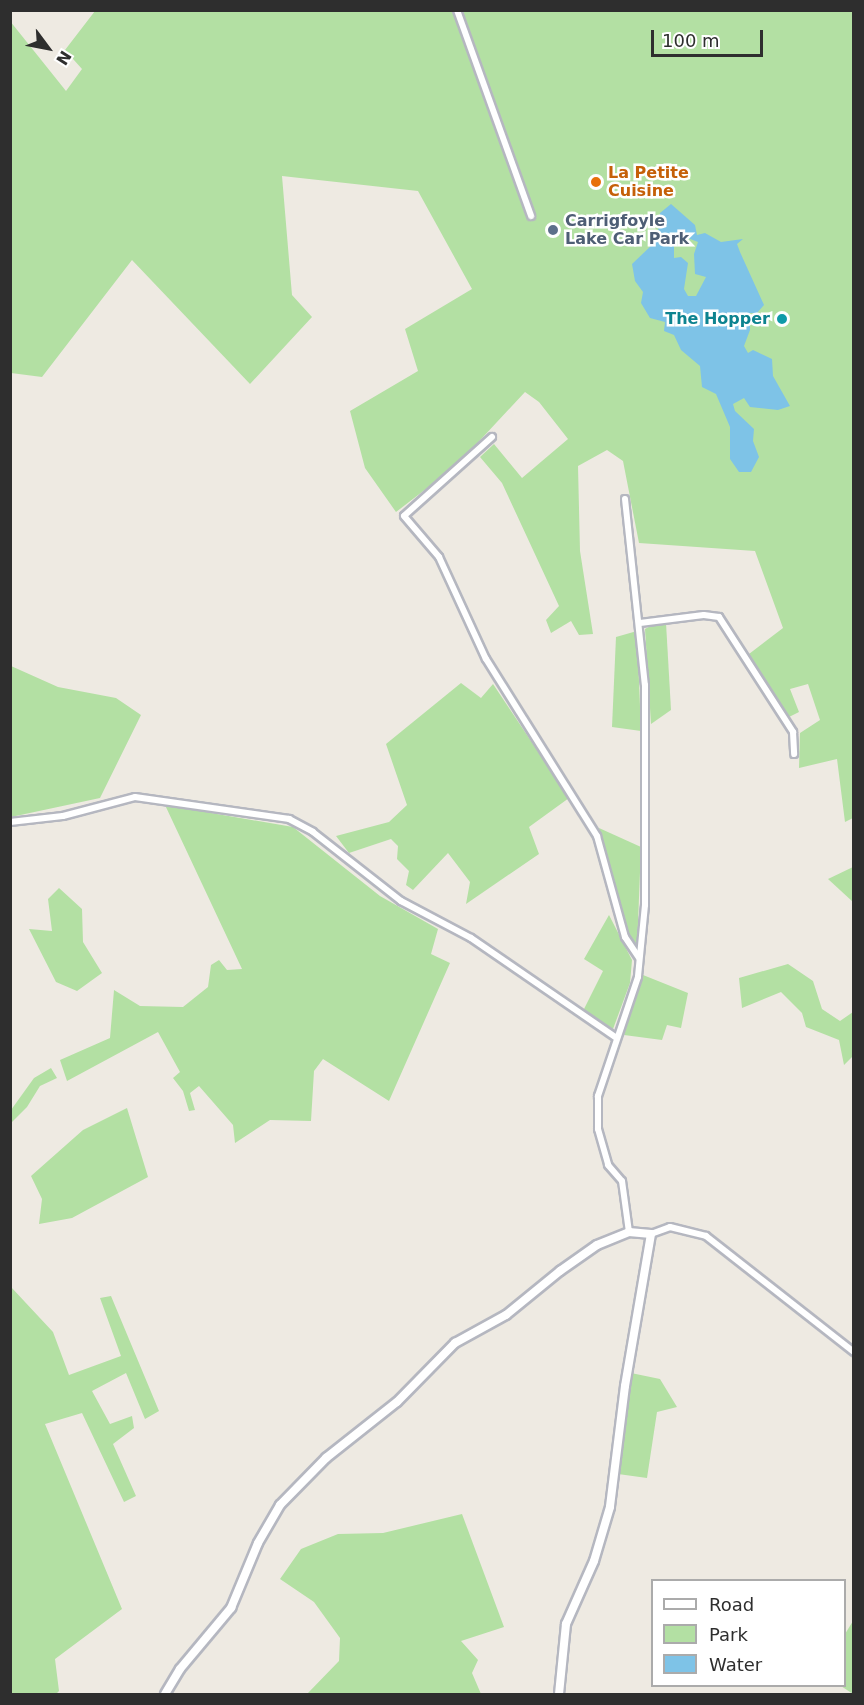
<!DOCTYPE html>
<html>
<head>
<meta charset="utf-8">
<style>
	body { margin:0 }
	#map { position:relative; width:864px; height:1705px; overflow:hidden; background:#eeeae2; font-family:"DejaVu Sans",sans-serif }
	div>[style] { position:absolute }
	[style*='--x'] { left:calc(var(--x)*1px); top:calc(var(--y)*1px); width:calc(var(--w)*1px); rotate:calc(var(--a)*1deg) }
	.green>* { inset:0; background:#b3e0a3 }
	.water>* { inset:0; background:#7ec3e7 }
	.roads { filter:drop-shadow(2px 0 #b5b7c0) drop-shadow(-2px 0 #b5b7c0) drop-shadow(0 2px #b5b7c0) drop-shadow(0 -2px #b5b7c0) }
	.minor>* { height:6px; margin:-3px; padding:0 3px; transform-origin:3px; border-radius:3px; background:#fff }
	.tertiary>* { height:8px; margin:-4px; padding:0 4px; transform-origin:4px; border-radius:4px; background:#fff }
	.dots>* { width:16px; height:16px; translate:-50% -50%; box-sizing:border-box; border:3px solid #fff; border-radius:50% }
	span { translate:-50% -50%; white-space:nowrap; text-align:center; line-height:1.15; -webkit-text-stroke:5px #fff; paint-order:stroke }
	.food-label { font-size:16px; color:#c56008; font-weight:700 }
	.left { translate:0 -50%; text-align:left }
	.service-label { font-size:16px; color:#4e5e75; font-weight:700 }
	.culture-label { font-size:16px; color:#0d838f; font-weight:700 }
	.right { translate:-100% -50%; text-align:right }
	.frame { position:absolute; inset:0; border:12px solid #2e2e2e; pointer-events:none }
	.legend { position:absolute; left:651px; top:1579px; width:195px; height:108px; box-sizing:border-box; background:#fff; border:2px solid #ababab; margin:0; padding:8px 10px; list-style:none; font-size:18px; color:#2e2e2e }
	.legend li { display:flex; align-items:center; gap:12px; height:30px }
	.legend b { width:30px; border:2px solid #ababab }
	.north { position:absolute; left:18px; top:18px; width:60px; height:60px; -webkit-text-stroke:4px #fff; paint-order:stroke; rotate:122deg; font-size:16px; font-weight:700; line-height:24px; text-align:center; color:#2e2e2e }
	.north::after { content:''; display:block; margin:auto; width:21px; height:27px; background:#2e2e2e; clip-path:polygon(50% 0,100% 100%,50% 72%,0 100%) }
	.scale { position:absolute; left:651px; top:30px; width:112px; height:27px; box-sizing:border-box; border:3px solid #2e2e2e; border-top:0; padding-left:8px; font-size:18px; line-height:21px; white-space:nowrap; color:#2e2e2e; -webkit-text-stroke:4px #fff; paint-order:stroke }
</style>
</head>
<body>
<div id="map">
	<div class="green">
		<i style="clip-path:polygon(95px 11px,853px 11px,853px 818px,845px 822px,837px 759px,799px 768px,800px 733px,820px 720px,808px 684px,790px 689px,799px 712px,787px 718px,749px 654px,783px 628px,755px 551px,639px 543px,623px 461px,607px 450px,578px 466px,580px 551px,593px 634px,579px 635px,571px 621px,551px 633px,546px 620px,559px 606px,502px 483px,480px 457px,494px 444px,522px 478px,568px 439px,539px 402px,525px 392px,457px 465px,396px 512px,365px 468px,350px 411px,418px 371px,405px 329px,472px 289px,418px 191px,282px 176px,292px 295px,312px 317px,250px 384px,132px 260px,42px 377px,11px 373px,10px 21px,66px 91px,82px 69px,65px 50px)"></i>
		<i style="clip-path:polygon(656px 623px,666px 623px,671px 710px,651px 724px,645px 629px)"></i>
		<i style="clip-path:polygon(637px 631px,641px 731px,612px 727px,616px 637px)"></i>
		<i style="clip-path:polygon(11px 666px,58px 687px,116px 698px,141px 715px,100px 798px,11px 817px)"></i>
		<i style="clip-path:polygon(461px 683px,481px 698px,493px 684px,569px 798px,529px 827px,539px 854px,466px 904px,470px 882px,448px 853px,413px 890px,406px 885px,409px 871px,397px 859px,398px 846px,391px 839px,349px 853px,336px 836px,389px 822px,407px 805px,386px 744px)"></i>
		<i style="clip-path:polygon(165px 805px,293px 827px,380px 896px,438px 929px,431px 954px,450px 963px,389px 1101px,323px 1059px,314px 1071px,311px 1121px,270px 1120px,235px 1143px,233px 1125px,199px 1086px,190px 1093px,195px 1110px,189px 1111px,183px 1091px,173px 1078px,180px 1072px,158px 1032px,67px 1081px,60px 1060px,110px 1038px,114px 990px,140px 1006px,183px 1007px,208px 987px,211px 965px,219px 960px,227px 970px,242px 969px)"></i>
		<i style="clip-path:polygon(599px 828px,641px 847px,637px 948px,627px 933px)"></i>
		<i style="clip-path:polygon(853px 867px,853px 902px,828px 879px)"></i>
		<i style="clip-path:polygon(59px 888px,82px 909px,83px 942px,102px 973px,77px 991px,56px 982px,29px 929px,52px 931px,48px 899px)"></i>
		<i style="clip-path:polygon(609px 915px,632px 960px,630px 983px,613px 1029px,583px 1011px,603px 971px,584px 959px)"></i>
		<i style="clip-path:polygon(788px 964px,813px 981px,822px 1009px,840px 1021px,853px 1012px,853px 1056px,844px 1065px,839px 1040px,806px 1027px,802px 1013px,781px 992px,742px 1008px,739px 978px)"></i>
		<i style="clip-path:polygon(643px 975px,688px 993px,681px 1028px,667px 1025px,662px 1040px,624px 1035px)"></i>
		<i style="clip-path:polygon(51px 1068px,57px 1078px,40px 1086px,27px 1107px,11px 1123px,11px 1110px,34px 1078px)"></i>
		<i style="clip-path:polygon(127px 1108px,148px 1177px,72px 1218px,39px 1224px,42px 1199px,31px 1176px,83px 1130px)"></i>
		<i style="clip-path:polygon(11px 1287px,53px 1332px,69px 1375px,121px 1356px,100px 1298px,111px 1296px,159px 1411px,145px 1419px,126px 1373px,92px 1391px,110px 1424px,132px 1416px,134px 1428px,113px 1444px,136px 1496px,124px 1502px,82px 1413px,45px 1424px,122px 1609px,55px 1659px,59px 1691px,56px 1694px,11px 1694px)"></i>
		<i style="clip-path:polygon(631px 1373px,660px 1379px,677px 1407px,657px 1412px,647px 1478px,618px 1474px)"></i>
		<i style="clip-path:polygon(462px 1514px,504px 1627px,461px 1641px,478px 1660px,472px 1673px,481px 1694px,307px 1694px,339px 1661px,340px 1638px,314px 1602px,280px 1579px,301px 1549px,338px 1534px,383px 1533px)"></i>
		<i style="clip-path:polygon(853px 1621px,853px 1694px,841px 1686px,844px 1686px,845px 1634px)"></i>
	</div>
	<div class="water">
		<i style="clip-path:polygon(evenodd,671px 204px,695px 225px,697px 235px,705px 233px,721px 242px,743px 239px,737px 244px,740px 252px,764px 305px,757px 313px,750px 313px,750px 330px,744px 346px,748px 353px,753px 350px,772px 359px,773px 376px,790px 406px,778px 410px,750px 407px,744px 398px,733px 404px,735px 411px,754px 429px,753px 441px,759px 457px,751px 472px,739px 472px,730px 459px,730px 427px,716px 394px,702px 387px,700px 366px,681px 350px,674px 335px,664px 331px,665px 322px,650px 318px,641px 303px,643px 292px,635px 281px,632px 264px,653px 244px,650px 236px,658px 232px,660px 213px,671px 204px,685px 237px,698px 242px,694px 254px,695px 274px,706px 277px,696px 296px,688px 296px,684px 289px,688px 263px,681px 257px,674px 258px,674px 241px,685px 237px)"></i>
	</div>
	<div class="roads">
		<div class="minor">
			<i style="--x:457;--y:10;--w:219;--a:70.2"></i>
			<i style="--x:492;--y:437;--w:118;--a:138.1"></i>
			<i style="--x:404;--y:516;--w:54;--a:49.5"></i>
			<i style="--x:439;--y:557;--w:112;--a:65.3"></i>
			<i style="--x:486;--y:659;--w:209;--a:57.9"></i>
			<i style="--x:597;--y:836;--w:105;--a:74.5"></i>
			<i style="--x:625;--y:937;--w:25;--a:56"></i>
			<i style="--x:625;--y:499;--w:187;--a:83.9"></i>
			<i style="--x:645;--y:685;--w:220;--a:90"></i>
			<i style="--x:645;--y:905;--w:72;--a:95.6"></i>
			<i style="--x:638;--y:977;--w:126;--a:108.6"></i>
			<i style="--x:598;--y:1096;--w:33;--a:90"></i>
			<i style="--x:598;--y:1129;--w:37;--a:74"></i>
			<i style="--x:608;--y:1165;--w:21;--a:49"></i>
			<i style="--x:622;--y:1181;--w:51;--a:82.2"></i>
			<i style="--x:640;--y:623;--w:64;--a:-7.1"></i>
			<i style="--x:704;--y:615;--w:15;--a:8"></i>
			<i style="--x:719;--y:617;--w:137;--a:57.2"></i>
			<i style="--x:793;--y:732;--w:22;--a:87"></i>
			<i style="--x:10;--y:822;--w:53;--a:-6.5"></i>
			<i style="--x:63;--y:816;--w:74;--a:-14.8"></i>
			<i style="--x:135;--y:797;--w:156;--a:8.1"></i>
			<i style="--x:289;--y:819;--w:27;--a:28"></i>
			<i style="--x:313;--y:832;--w:112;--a:38.1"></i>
			<i style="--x:401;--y:901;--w:79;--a:27.9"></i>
			<i style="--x:471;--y:938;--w:175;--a:34.5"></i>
			<i style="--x:651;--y:1234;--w:20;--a:-20"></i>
			<i style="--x:670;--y:1227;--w:37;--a:14"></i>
			<i style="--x:706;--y:1236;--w:188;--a:38.1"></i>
		</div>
		<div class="tertiary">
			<i style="--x:165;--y:1694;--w:29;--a:-59"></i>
			<i style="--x:180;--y:1669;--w:80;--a:-50.1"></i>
			<i style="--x:231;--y:1608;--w:70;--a:-67.4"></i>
			<i style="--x:258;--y:1543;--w:44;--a:-59.9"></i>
			<i style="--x:280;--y:1505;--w:66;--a:-45.6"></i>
			<i style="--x:326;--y:1458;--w:90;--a:-38.3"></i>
			<i style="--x:397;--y:1402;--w:83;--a:-45.5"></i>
			<i style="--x:455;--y:1343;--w:58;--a:-28.8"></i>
			<i style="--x:506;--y:1315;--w:70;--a:-39.2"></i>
			<i style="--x:560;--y:1271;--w:45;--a:-35.1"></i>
			<i style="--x:597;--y:1245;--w:35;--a:-22"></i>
			<i style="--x:629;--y:1232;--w:22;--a:5"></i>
			<i style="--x:651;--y:1234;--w:154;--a:99.7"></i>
			<i style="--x:625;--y:1386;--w:122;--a:97.1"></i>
			<i style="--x:610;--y:1507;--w:56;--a:106.5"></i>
			<i style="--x:594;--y:1561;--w:69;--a:114"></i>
			<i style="--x:566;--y:1624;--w:70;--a:95.7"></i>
		</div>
	</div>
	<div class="dots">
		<i style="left:596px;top:182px;background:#e8710a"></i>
		<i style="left:553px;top:230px;background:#5c6f8a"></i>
		<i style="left:782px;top:319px;background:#0f9aa8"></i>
	</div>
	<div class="food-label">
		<span class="left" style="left:608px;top:182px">La Petite<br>Cuisine</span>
	</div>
	<div class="service-label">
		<span class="left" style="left:565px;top:230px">Carrigfoyle<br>Lake Car Park</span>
	</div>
	<div class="culture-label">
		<span class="right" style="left:770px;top:319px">The Hopper</span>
	</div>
	<div class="frame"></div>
	<ul class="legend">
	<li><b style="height:8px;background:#fff"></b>Road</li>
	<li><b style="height:16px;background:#b3e0a3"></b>Park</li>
	<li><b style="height:16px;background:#7ec3e7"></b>Water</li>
	</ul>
	<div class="north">N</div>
	<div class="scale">100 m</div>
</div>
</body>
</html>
